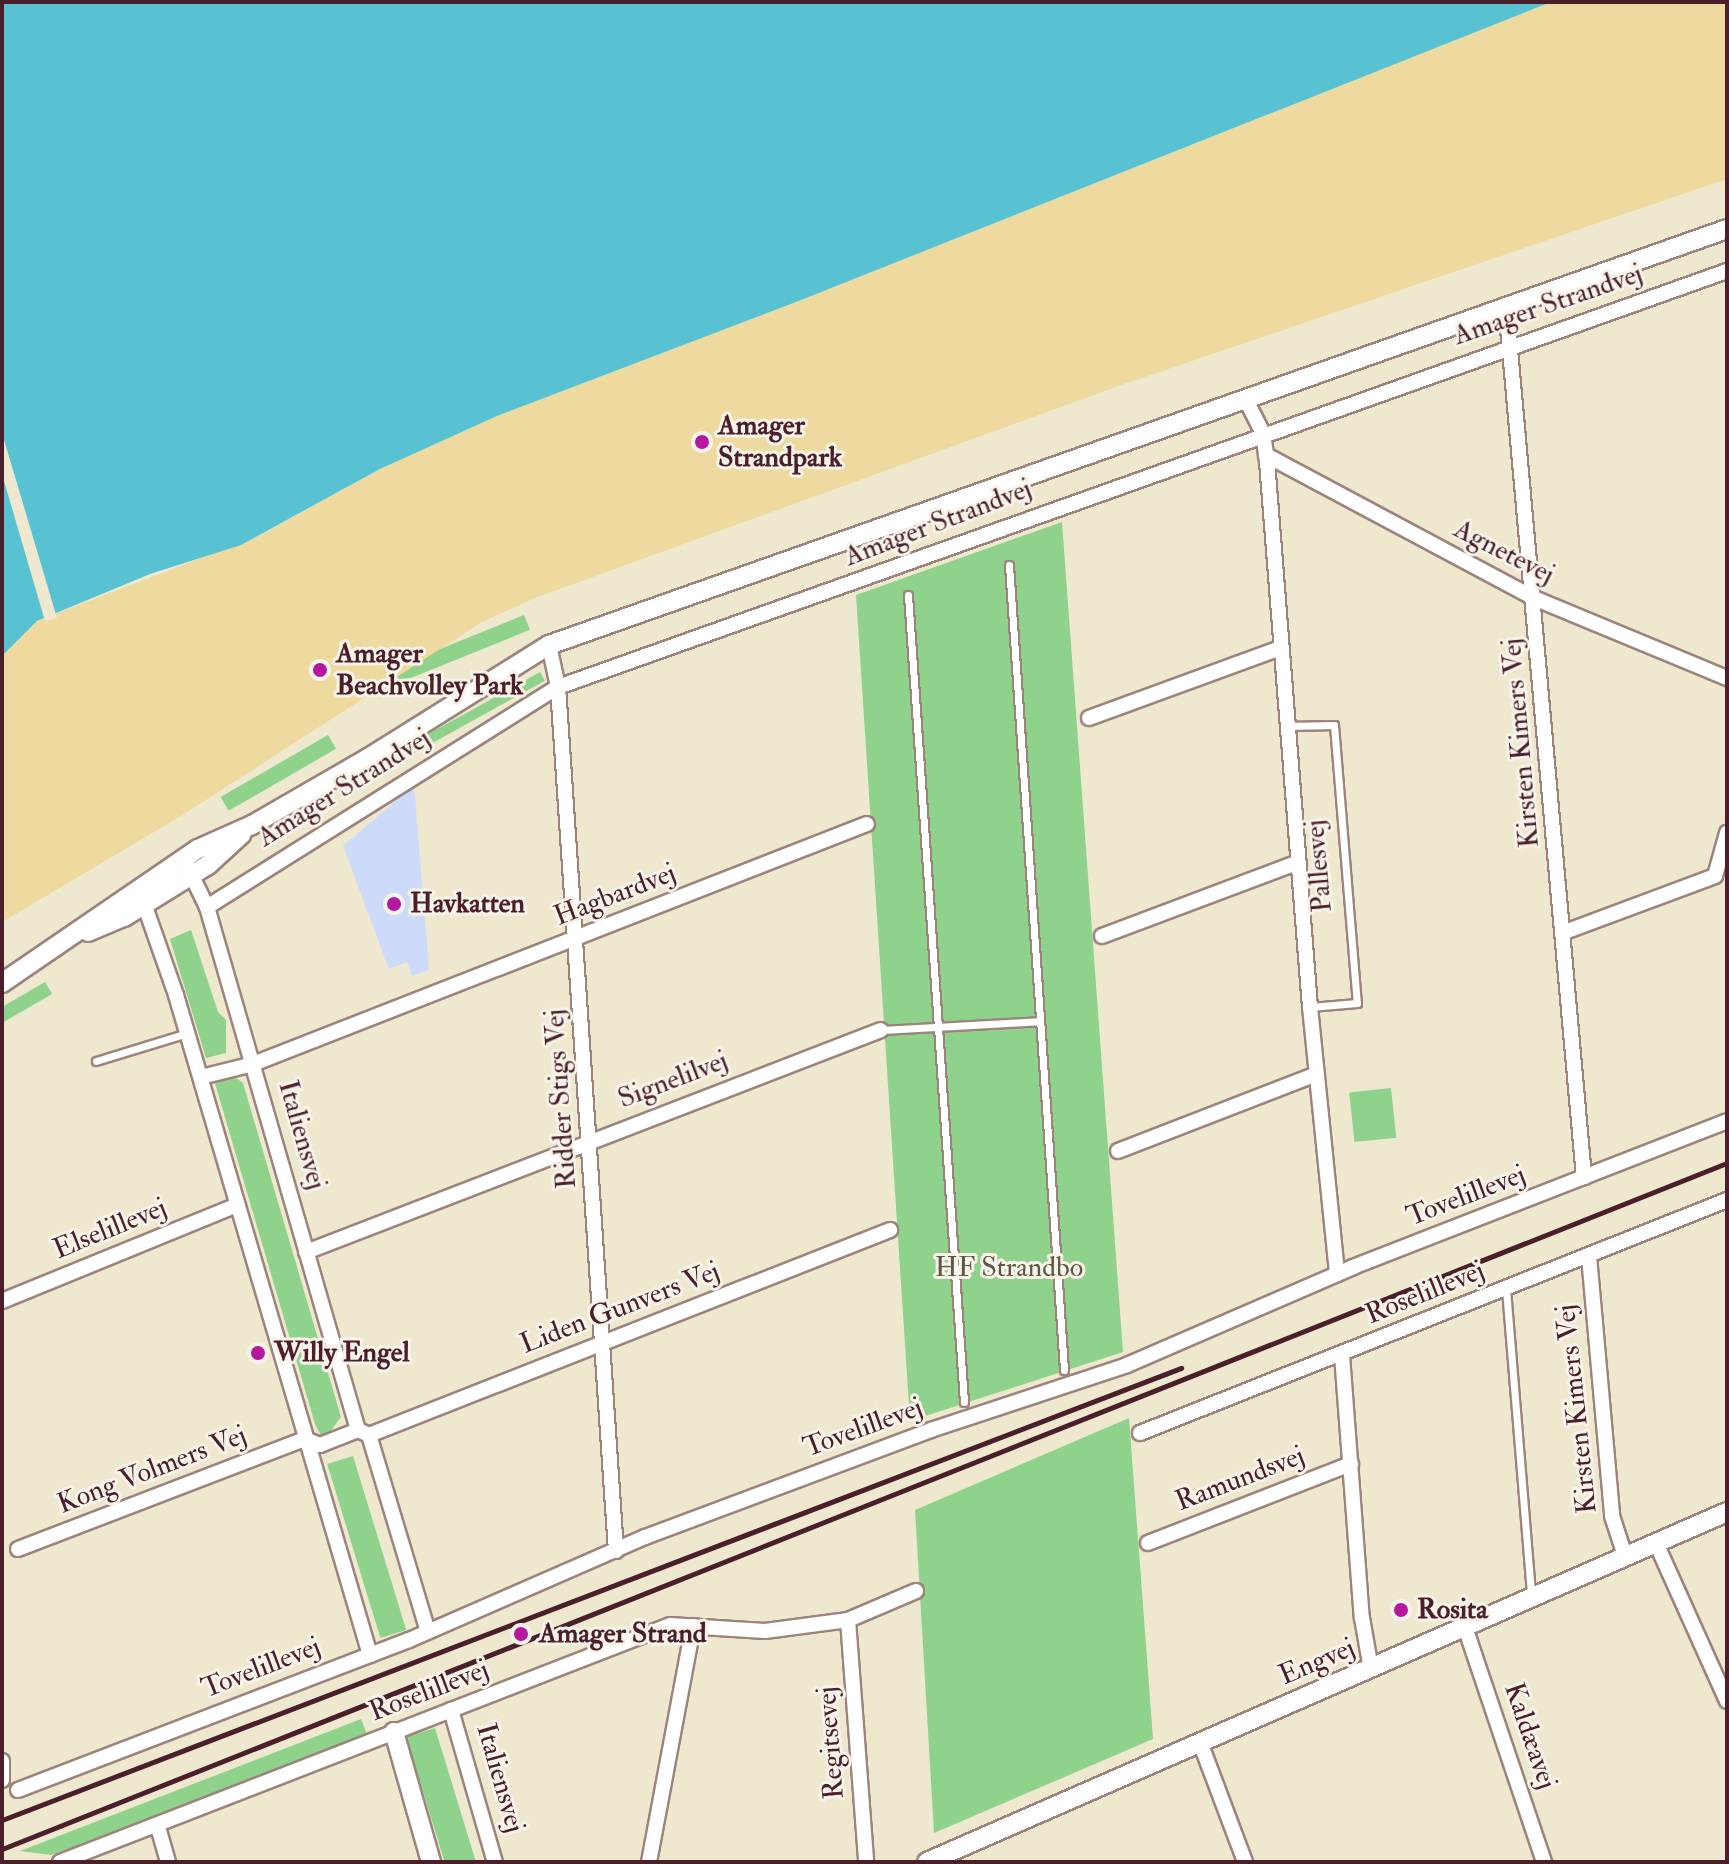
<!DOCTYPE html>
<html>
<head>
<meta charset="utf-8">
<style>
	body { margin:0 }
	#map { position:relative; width:1729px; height:1864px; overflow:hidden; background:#eee8cf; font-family:"IM FELL Double Pica",serif }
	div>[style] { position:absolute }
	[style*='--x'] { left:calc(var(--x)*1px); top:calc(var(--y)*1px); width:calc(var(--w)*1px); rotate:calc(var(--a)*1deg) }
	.built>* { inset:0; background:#cedafa }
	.green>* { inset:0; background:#8fd28b; transform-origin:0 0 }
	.sand>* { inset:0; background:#eeda9e }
	.water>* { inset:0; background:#58c2d3 }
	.pier>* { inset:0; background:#eee8cf }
	.roads { filter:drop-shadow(2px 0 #9c847d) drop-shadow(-2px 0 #9c847d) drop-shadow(0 2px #9c847d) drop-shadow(0 -2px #9c847d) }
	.service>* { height:7px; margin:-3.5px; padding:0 3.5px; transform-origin:3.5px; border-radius:3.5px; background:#fff }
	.minor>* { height:14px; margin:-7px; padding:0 7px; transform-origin:7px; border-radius:7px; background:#fff }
	.tertiary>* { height:18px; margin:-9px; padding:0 9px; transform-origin:9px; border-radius:9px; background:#fff }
	.rail>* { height:5px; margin:-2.5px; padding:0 2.5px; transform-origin:2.5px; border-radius:2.5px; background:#4a1f2b }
	.dots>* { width:22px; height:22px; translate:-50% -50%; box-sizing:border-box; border:4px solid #f7f3e8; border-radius:50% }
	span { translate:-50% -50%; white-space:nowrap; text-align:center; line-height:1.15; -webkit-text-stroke:6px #f7f3e8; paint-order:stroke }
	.street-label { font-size:28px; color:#4a1f2b }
	.poi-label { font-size:28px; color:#4a1f2b; font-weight:700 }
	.left { translate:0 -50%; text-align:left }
	.park-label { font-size:28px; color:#5f5548 }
	.frame { position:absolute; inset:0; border:4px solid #4a1f2b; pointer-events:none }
</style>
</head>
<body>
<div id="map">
	<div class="built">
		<i style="clip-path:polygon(414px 785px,429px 970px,412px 976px,407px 962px,389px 969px,343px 846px)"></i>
	</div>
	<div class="green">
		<i style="clip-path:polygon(1062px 522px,1123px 1352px,910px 1421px,856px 595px)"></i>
		<i style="left:524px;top:615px;width:16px;height:222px;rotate:68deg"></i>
		<i style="left:540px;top:672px;width:10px;height:168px;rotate:61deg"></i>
		<i style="left:328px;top:735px;width:16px;height:124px;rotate:60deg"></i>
		<i style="clip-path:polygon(191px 930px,218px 1012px,226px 1020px,226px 1053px,206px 1058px,170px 939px)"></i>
		<i style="clip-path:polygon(45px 982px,52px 994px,2px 1023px,2px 1007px)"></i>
		<i style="clip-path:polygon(232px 1075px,243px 1083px,341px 1417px,328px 1435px,320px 1434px,315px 1424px,214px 1080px)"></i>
		<i style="left:1391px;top:1088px;width:50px;height:42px;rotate:84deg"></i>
		<i style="clip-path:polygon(1129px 1418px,1153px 1739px,934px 1833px,915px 1510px)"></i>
		<i style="left:353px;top:1456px;width:182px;height:27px;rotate:73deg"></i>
		<i style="clip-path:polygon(361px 1719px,369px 1739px,51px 1855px,20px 1851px)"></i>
		<i style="left:435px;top:1728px;width:140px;height:30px;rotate:73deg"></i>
	</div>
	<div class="sand">
		<i style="clip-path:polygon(1551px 2px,1727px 2px,1727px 179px,1127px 383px,535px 598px,482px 622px,181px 816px,2px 922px,2px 656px,37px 621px,261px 535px,380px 469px,497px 416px,796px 302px)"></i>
	</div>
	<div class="water">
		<i style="clip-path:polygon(2px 2px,1551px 2px,796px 302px,497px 416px,380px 469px,241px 545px,150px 574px,37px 621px,2px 656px)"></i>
	</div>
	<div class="pier">
		<i style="clip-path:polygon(2px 433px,57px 618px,50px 620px,45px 621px,2px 474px)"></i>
	</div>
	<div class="roads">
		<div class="service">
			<i style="--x:1009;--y:565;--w:807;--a:86.09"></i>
			<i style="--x:908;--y:595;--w:809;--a:86.03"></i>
			<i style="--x:1287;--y:726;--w:47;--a:-1.2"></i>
			<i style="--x:1334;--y:725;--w:279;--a:85.3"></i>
			<i style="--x:1357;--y:1003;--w:47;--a:175.1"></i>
			<i style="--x:881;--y:1030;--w:159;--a:-3.2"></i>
			<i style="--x:96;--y:1061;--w:95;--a:-17.1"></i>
			<i style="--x:1506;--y:1289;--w:306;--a:85.3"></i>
		</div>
		<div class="minor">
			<i style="--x:1506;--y:305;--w:876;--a:84.89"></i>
			<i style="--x:1245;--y:398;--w:39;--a:63"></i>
			<i style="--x:1263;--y:433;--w:28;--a:82"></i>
			<i style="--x:1267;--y:461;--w:548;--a:85.5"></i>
			<i style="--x:1310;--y:1007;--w:268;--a:84.2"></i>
			<i style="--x:1266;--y:455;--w:306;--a:28.1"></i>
			<i style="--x:1536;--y:599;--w:207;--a:22.5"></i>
			<i style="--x:549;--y:645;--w:43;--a:77.9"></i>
			<i style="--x:558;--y:687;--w:866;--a:86.16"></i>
			<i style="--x:1089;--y:718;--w:203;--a:-20.1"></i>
			<i style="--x:187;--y:866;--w:46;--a:64"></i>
			<i style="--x:207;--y:907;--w:544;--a:73.9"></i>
			<i style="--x:358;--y:1430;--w:12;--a:24"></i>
			<i style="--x:369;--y:1435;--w:202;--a:73.3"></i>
			<i style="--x:141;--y:895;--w:106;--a:70.7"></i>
			<i style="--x:176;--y:995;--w:688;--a:73.62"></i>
			<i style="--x:207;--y:907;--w:414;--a:-32.1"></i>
			<i style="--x:558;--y:687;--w:1241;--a:-19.59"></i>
			<i style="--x:1562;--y:933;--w:163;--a:-20.4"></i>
			<i style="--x:1715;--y:876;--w:45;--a:-74.4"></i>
			<i style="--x:1102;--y:936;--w:210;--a:-20.6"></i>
			<i style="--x:201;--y:1077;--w:54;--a:-14"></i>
			<i style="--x:253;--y:1064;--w:659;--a:-21.35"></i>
			<i style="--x:1118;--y:1151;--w:213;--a:-21.2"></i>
			<i style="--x:306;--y:1252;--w:616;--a:-21.11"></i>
			<i style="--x:1589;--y:1256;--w:261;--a:84.9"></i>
			<i style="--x:1612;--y:1516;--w:42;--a:72"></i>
			<i style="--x:2;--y:1301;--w:254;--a:-22.2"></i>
			<i style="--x:1342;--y:1355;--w:264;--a:85.7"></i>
			<i style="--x:1362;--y:1618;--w:52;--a:80"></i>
			<i style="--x:1140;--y:1433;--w:632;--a:-21.65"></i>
			<i style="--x:369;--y:1435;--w:560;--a:-21.48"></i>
			<i style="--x:1148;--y:1543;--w:218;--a:-21.3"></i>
			<i style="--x:1656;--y:1543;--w:173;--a:65.8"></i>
			<i style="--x:18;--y:1549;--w:307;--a:-21"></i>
			<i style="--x:305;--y:1439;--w:16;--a:22"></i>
			<i style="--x:320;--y:1445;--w:41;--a:-21.5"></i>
			<i style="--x:848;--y:1620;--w:243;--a:85.7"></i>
			<i style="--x:1465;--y:1627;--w:248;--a:71.4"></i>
			<i style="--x:451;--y:1710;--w:158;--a:73.9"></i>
			<i style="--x:1200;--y:1742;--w:128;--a:69.4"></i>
			<i style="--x:2;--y:1761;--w:19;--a:90"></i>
			<i style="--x:18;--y:1790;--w:419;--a:-21"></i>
			<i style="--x:409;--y:1640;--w:257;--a:-23.6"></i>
			<i style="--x:645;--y:1537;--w:305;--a:-20.5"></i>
			<i style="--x:931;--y:1430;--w:206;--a:-18.3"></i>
			<i style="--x:1127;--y:1365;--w:246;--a:-23.4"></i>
			<i style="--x:1353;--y:1267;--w:401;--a:-21.3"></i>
			<i style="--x:158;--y:1827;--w:36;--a:74"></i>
			<i style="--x:60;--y:1862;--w:654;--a:-21.23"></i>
			<i style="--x:670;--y:1625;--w:95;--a:3.6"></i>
			<i style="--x:765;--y:1631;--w:84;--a:-7.5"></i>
			<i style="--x:848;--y:1620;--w:74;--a:-23.1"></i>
			<i style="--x:649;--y:1862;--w:240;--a:-79.4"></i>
		</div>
		<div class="tertiary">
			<i style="--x:88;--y:932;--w:39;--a:-23"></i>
			<i style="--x:124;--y:917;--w:99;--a:-31.8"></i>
			<i style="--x:208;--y:865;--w:45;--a:-42.3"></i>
			<i style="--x:2;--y:983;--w:237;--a:-34.4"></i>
			<i style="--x:198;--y:849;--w:59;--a:-24"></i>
			<i style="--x:252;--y:825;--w:134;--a:-30"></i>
			<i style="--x:368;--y:758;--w:213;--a:-32"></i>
			<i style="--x:549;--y:645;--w:1249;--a:-19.45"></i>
			<i style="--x:394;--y:1732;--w:135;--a:74.1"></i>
			<i style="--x:927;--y:1862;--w:873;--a:-23.63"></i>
		</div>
	</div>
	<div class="rail">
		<i style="--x:2;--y:1820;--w:1263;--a:-20.98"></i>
		<i style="--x:2;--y:1849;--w:1856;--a:-21.69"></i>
	</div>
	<div class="dots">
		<i style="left:702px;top:442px;background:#b5179e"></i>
		<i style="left:320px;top:670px;background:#b5179e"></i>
		<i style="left:394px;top:904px;background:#b5179e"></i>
		<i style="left:258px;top:1353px;background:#b5179e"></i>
		<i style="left:1401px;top:1610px;background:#b5179e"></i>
		<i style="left:521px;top:1634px;background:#b5179e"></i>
	</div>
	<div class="street-label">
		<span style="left:1548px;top:305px;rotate:-19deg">Amager Strandvej</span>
		<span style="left:938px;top:523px;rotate:-21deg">Amager Strandvej</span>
		<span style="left:1504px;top:552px;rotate:27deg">Agnetevej</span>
		<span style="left:1521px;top:743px;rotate:-95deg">Kirsten Kimers Vej</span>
		<span style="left:344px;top:788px;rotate:-32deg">Amager Strandvej</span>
		<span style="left:1319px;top:866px;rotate:-95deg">Pallesvej</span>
		<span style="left:615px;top:895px;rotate:-21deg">Hagbardvej</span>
		<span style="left:673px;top:1080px;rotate:-21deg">Signelilvej</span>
		<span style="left:561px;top:1099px;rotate:-94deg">Ridder Stigs Vej</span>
		<span style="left:302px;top:1135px;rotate:74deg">Italiensvej</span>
		<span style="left:1466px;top:1196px;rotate:-21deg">Tovelillevej</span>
		<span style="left:110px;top:1229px;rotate:-22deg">Elselillevej</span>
		<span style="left:1425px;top:1293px;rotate:-22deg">Roselillevej</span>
		<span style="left:620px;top:1308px;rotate:-21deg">Liden Gunvers Vej</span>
		<span style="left:1577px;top:1409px;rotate:-96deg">Kirsten Kimers Vej</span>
		<span style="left:863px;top:1428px;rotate:-20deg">Tovelillevej</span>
		<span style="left:152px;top:1470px;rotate:-21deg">Kong Volmers Vej</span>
		<span style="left:1240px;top:1479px;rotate:-21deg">Ramundsvej</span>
		<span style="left:1317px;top:1662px;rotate:-23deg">Engvej</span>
		<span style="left:261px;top:1668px;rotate:-21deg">Tovelillevej</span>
		<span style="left:429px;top:1691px;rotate:-21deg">Roselillevej</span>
		<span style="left:1530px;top:1736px;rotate:71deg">Kaldæavej</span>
		<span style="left:831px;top:1743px;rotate:-94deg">Regitsevej</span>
		<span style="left:500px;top:1778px;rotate:74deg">Italiensvej</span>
	</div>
	<div class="poi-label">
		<span class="left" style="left:718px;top:442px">Amager<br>Strandpark</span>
		<span class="left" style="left:336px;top:670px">Amager<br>Beachvolley Park</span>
		<span class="left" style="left:410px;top:904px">Havkatten</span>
		<span class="left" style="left:274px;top:1353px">Willy Engel</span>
		<span class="left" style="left:1417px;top:1610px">Rosita</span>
		<span class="left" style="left:539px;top:1634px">Amager Strand</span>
	</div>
	<div class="park-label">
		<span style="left:1009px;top:1268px">HF Strandbo</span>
	</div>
	<div class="frame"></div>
</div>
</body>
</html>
